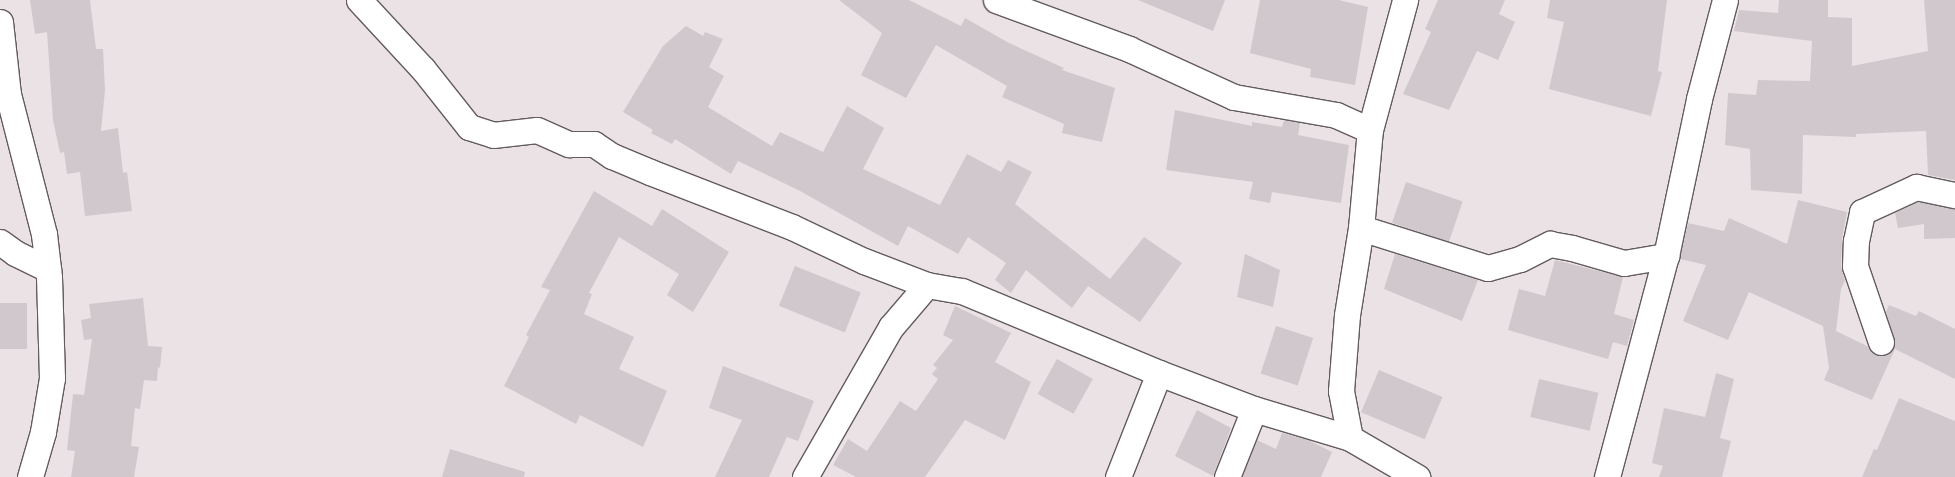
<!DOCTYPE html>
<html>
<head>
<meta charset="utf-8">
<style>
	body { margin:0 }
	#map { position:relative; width:1955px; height:477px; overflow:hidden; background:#ebe2e6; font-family:"Golos Text",sans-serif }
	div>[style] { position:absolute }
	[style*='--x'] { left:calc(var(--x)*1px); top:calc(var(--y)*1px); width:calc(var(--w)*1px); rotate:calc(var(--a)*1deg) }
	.building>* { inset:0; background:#d0c8cc; transform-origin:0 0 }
	.roads { filter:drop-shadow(1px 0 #635b5e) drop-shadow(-1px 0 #635b5e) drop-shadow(0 1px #635b5e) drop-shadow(0 -1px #635b5e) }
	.street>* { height:25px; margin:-12.5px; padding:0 12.5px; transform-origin:12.5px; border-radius:12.5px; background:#fff }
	span { translate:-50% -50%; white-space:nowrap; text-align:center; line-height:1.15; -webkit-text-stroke:4px #f8eff3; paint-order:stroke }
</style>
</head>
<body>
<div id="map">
	<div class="building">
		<i style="clip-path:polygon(30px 0,90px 0,96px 49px,103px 49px,105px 90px,101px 131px,118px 128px,123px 173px,127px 172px,132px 211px,85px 216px,80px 172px,67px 174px,64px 152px,60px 153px,53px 120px,47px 32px,35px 34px)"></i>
		<i style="clip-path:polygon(839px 0,909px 0,961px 26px,965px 18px,1009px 43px,1064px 68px,1062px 70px,1115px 88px,1102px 142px,1062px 133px,1064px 124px,1002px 97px,1007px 86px,936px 45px,906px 98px,861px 75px,882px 33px)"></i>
		<i style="clip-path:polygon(1138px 0,1225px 0,1213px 31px)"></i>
		<i style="clip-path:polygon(1260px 0,1339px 0,1368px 7px,1355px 85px,1310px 77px,1311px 69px,1250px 53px)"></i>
		<i style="clip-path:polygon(1438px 0,1505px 0,1499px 14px,1515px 22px,1498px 60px,1477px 51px,1449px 110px,1403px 94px,1431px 32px,1425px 29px)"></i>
		<i style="clip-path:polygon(1550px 0,1667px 0,1658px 71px,1662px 72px,1651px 116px,1549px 89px,1564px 22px,1547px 18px)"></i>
		<i style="clip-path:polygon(1779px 0,1828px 0,1828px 17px,1852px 18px,1852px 66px,1928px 51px,1924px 0,1955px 0,1955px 180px,1928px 175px,1926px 131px,1856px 134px,1856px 137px,1803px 135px,1802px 194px,1751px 190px,1750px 149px,1725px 145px,1728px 93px,1756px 95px,1758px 80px,1810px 81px,1812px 41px,1734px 31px,1739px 10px,1778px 13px)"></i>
		<i style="clip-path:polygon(686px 26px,703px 36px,705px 32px,723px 39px,709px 67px,724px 76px,708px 107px,772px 146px,780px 132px,823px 152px,847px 106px,884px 128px,863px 169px,940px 205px,967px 154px,1001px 172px,1008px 160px,1032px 172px,1015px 204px,1110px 279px,1144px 237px,1182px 263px,1140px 322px,1088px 286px,1072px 308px,1026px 270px,1011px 293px,995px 280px,1006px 263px,968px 237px,958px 254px,908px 226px,898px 246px,800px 191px,738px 161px,731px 174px,675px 139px,672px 144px,651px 133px,653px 130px,623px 112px,663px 46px)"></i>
		<i style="clip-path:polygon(1175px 110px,1252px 126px,1252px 122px,1282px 127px,1284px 120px,1300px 123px,1298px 135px,1349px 145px,1341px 203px,1272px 192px,1270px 203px,1249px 199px,1253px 182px,1166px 170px)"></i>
		<i style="left:1406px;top:182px;width:60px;height:43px;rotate:19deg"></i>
		<i style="clip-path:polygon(594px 191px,652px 226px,662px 209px,729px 252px,693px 312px,667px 295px,679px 274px,619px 237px,589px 293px,592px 294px,584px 314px,634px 337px,619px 369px,667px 391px,643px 447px,580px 415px,576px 424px,504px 386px,529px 337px,526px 335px,550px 290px,541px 287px)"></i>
		<i style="clip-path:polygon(1798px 200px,1847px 212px,1842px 238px,1841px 265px,1845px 281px,1841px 289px,1836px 331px,1867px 346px,1872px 353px,1885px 356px,1892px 351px,1895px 344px,1886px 312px,1889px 305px,1916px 316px,1919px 311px,1955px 329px,1955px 379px,1895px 349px,1872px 400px,1824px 380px,1829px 368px,1823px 326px,1749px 292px,1728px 340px,1683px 321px,1706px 265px,1680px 259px,1688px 223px,1724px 231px,1729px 218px,1787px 244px)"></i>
		<i style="clip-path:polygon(1919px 202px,1955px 209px,1955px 238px,1924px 239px,1924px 224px,1898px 228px,1895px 213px)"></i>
		<i style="clip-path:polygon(1245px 254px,1280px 270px,1273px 307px,1237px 297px)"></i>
		<i style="clip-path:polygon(1395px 254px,1478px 280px,1462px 321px,1384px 289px)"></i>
		<i style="clip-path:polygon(1555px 260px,1623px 277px,1614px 314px,1634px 320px,1627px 346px,1613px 342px,1608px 359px,1508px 330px,1519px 289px,1545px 296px)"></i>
		<i style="left:795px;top:266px;width:71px;height:43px;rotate:22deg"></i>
		<i style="clip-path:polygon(143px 298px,148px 346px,162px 347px,160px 368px,158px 367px,157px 381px,144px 380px,140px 409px,135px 408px,131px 446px,139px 447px,134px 477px,71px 477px,75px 451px,67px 450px,73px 394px,84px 395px,92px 339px,84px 340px,81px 320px,91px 318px,89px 304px)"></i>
		<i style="left:0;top:303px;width:27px;height:46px"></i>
		<i style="clip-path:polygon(955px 306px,1011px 333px,995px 362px,1031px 382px,1005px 440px,965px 420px,925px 477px,856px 477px,833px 465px,848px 439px,867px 451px,900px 401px,916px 411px,938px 379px,932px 374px,937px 368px,933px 365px,953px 340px,943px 335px)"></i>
		<i style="left:1276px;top:326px;width:39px;height:50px;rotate:18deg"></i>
		<i style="left:1057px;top:359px;width:41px;height:40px;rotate:29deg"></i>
		<i style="clip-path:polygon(723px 366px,814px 401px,798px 441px,787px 437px,769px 477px,715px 477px,742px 420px,709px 408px)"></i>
		<i style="left:1379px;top:370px;width:69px;height:46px;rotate:23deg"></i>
		<i style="clip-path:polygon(1716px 373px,1734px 379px,1720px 438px,1731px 441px,1722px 477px,1659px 477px,1663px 466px,1652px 463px,1664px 408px,1705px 417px)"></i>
		<i style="left:1539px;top:379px;width:61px;height:39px;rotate:13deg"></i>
		<i style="clip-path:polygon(1899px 398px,1955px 421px,1955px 477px,1862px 477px,1874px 449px,1877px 450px)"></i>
		<i style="clip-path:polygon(1197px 410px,1231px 428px,1213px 476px,1175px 456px)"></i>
		<i style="clip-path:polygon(1282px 433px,1308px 440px,1332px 452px,1321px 477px,1242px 477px,1257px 440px,1276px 449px)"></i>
		<i style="clip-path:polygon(450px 449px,525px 472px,524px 477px,442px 477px)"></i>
	</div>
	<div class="roads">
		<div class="street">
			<i style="--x:359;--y:0;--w:94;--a:47.2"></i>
			<i style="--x:423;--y:69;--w:74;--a:51.6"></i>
			<i style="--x:469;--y:127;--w:25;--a:18"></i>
			<i style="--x:493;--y:135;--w:44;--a:-6.5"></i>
			<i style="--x:537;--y:130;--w:35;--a:24"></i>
			<i style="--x:569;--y:144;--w:25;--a:0"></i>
			<i style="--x:594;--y:144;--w:22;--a:34"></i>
			<i style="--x:612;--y:156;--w:41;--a:22.8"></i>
			<i style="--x:650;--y:172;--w:152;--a:21.2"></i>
			<i style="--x:792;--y:227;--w:80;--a:25.3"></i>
			<i style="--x:864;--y:261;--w:67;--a:20.9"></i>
			<i style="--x:927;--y:285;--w:36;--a:10"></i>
			<i style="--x:962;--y:291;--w:213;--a:22.6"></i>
			<i style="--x:1159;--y:373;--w:102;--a:20.8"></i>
			<i style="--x:1254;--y:409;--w:100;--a:16.8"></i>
			<i style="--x:1350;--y:438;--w:78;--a:30.2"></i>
			<i style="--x:996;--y:0;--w:142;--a:20.2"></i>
			<i style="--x:1129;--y:49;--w:115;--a:24.6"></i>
			<i style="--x:1234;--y:97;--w:104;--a:10"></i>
			<i style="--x:1336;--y:115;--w:37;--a:24"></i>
			<i style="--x:0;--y:22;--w:72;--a:83.7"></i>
			<i style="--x:8;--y:94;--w:145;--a:75.6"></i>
			<i style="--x:44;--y:234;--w:43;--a:83.4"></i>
			<i style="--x:49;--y:277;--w:101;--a:88.3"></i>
			<i style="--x:52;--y:378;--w:55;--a:99.5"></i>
			<i style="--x:43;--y:432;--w:47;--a:106.1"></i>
			<i style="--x:1361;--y:228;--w:133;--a:17.5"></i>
			<i style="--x:1488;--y:268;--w:33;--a:-16"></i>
			<i style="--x:1520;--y:259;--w:34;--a:-27"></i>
			<i style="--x:1550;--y:244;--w:22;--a:10"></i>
			<i style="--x:1572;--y:248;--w:54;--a:16.1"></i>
			<i style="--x:1624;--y:263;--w:43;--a:-9.5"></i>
			<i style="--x:0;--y:242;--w:19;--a:36"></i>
			<i style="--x:15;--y:253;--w:37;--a:26"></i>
			<i style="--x:1881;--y:342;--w:80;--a:-108.9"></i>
			<i style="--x:1855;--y:266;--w:25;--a:-88"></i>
			<i style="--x:1856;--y:241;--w:30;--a:-78"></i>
			<i style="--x:1862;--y:212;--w:60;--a:-24.8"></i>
			<i style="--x:1916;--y:187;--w:40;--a:12"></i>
			<i style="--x:1350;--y:438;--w:48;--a:-100.8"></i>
			<i style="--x:1341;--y:391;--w:76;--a:-85.5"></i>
			<i style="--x:1347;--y:315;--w:88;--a:-80.9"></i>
			<i style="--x:1361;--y:228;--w:98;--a:-84.8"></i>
			<i style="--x:1370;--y:130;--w:135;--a:-74.9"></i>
			<i style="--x:805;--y:477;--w:173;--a:-60.2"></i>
			<i style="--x:891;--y:327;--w:55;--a:-49.4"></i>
			<i style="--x:1118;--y:477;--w:112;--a:-68.5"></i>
			<i style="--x:1227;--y:477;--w:73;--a:-68.3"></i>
			<i style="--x:1607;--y:477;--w:229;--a:-75.1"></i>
			<i style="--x:1666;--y:256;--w:160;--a:-78.1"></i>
			<i style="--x:1699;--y:99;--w:102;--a:-75.3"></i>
		</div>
	</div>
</div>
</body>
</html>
